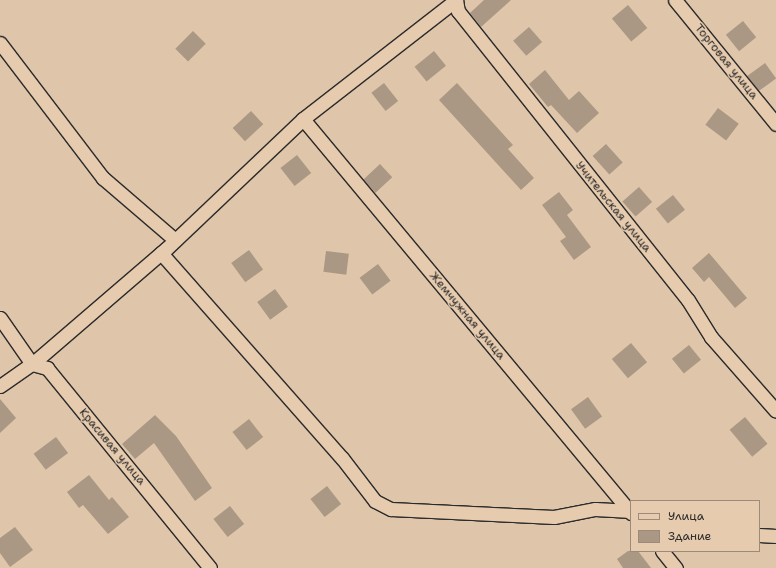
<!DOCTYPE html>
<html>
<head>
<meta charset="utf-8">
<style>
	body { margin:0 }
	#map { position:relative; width:776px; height:568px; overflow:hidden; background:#dfc5a9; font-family:"Shantell Sans",sans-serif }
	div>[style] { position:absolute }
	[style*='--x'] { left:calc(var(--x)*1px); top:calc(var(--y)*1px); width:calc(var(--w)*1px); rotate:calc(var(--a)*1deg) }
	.building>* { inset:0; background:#aa9884; transform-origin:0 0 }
	.roads { filter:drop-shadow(1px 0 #2b2b2b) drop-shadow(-1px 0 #2b2b2b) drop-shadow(0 1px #2b2b2b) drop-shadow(0 -1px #2b2b2b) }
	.minor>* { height:13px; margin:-6.5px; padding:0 6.5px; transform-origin:6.5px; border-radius:6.5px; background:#e7cbae }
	span { translate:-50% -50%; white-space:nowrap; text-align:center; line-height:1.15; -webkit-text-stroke:3px #e7cbae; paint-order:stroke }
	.street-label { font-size:12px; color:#2b2b2b }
	.legend { position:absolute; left:630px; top:500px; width:130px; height:52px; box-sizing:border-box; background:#e7cbae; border:1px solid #9c8b7a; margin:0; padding:5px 7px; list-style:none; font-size:12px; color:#2b2b2b }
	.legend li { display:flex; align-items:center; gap:8px; height:20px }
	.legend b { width:20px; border:1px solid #9c8b7a }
</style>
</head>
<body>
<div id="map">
	<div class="building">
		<i style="clip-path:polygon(484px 0,511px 0,481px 27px,470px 13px)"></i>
		<i style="left:628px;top:5px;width:30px;height:21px;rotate:50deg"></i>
		<i style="left:743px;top:21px;width:21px;height:22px;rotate:51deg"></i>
		<i style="left:529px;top:27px;width:20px;height:21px;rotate:49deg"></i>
		<i style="left:193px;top:31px;width:18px;height:25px;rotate:45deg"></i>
		<i style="left:434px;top:51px;width:19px;height:25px;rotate:51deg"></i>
		<i style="left:765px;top:63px;width:19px;height:22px;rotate:54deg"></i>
		<i style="clip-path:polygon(545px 70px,569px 100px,579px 91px,599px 113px,577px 133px,551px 105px,548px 107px,529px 84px)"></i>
		<i style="left:384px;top:83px;width:23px;height:16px;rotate:52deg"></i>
		<i style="clip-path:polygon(457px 83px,513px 145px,508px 149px,534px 178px,521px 190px,439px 100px)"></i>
		<i style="left:718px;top:108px;width:26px;height:21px;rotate:37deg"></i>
		<i style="left:251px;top:111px;width:18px;height:25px;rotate:47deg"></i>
		<i style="left:606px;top:144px;width:25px;height:18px;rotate:48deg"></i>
		<i style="left:297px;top:155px;width:23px;height:21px;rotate:52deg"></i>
		<i style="left:380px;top:164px;width:18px;height:23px;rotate:47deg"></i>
		<i style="left:639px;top:187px;width:20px;height:22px;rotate:49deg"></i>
		<i style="clip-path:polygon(559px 192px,573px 210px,567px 215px,591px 247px,574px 260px,560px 241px,566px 237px,542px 205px)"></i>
		<i style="left:673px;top:195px;width:19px;height:22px;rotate:51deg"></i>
		<i style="left:249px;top:250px;width:24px;height:22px;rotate:54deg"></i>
		<i style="left:326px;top:251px;width:23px;height:21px;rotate:7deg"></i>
		<i style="clip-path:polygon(709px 253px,747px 298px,735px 308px,709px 277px,704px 282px,692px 268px)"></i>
		<i style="left:378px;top:264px;width:21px;height:23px;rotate:53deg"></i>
		<i style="left:275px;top:289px;width:22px;height:22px;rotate:54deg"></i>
		<i style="left:631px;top:343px;width:25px;height:25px;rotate:50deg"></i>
		<i style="left:689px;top:345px;width:19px;height:22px;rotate:51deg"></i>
		<i style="left:588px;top:397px;width:24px;height:21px;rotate:54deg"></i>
		<i style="clip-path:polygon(0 399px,16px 418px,0 433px)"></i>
		<i style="clip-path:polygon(155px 415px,176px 436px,212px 488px,195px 501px,154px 443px,135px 459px,122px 444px)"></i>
		<i style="left:745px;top:417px;width:35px;height:20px;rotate:50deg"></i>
		<i style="left:249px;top:419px;width:23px;height:21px;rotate:52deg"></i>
		<i style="left:56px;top:437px;width:20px;height:28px;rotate:53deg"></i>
		<i style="clip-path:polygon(89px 475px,109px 500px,112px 497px,129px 517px,108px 534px,83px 505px,79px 508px,67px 492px)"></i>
		<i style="left:327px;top:486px;width:23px;height:21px;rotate:52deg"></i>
		<i style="left:230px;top:506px;width:23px;height:21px;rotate:52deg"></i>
		<i style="clip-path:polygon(15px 527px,33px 550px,10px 567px,0 553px,0 538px)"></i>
		<i style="clip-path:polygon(628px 551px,638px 551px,651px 568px,623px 568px,617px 559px)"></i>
	</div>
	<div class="roads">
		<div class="minor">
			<i style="--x:456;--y:0;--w:11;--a:80"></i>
			<i style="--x:458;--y:11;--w:369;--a:51.5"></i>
			<i style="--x:688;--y:300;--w:44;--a:58.1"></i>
			<i style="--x:711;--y:337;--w:98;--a:48.7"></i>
			<i style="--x:675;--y:0;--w:160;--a:50.8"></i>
			<i style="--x:0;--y:43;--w:170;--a:52.7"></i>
			<i style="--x:103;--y:178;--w:95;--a:40.7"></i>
			<i style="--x:303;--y:119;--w:513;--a:50.22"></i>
			<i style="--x:161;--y:253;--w:273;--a:48.6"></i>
			<i style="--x:342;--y:458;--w:54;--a:52.5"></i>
			<i style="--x:375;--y:501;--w:18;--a:27"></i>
			<i style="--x:391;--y:509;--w:163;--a:2.8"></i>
			<i style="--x:554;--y:517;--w:42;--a:-11"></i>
			<i style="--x:595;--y:509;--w:36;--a:3"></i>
			<i style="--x:0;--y:318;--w:56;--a:55.2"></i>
			<i style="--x:32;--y:364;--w:178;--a:-40.7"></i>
			<i style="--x:167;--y:248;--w:187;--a:-43.5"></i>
			<i style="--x:303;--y:119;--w:194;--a:-37.9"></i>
			<i style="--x:0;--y:386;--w:39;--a:-35"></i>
			<i style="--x:32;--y:364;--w:16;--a:15"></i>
			<i style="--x:47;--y:368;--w:258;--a:50.8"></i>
			<i style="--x:759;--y:535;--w:17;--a:3"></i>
			<i style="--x:662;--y:551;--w:22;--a:51"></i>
		</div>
	</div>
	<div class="street-label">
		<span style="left:726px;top:62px;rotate:51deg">Торговая улица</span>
		<span style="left:613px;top:207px;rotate:51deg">Учительская улица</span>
		<span style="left:467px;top:316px;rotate:50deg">Жемчужная улица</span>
		<span style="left:112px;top:447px;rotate:50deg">Красивая улица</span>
	</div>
	<ul class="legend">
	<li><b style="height:5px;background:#e7cbae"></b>Улица</li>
	<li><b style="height:11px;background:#aa9884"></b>Здание</li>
	</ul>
</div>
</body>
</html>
